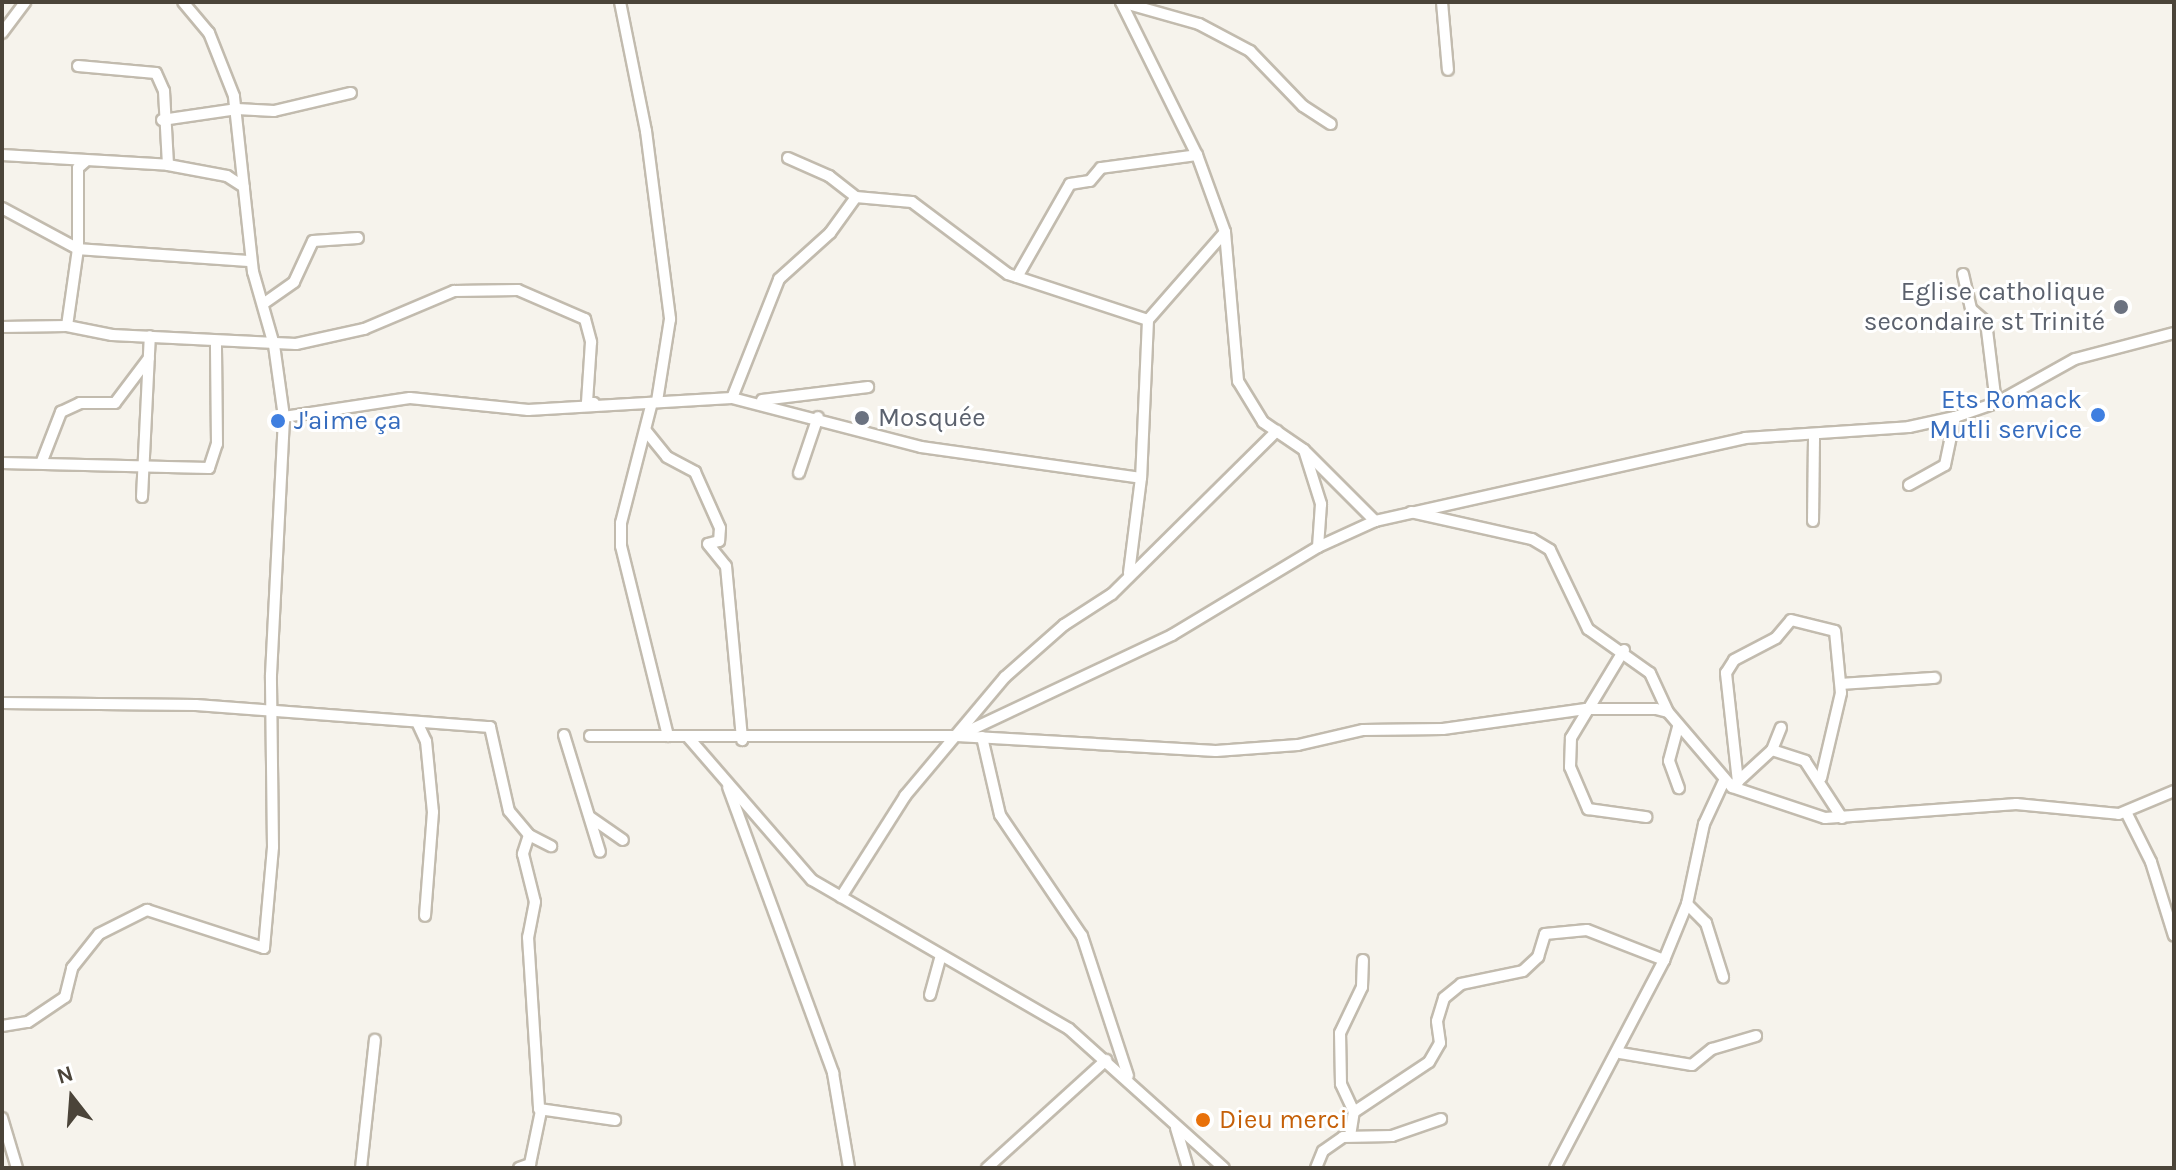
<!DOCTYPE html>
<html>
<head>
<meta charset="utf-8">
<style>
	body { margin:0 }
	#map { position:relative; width:2176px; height:1170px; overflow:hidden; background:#f6f3ec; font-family:Karla,sans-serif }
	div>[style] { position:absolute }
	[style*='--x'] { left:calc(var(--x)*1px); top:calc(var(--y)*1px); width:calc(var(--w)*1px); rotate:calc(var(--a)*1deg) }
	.roads { filter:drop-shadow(2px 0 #c2bbae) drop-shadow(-2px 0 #c2bbae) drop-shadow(0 2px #c2bbae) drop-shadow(0 -2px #c2bbae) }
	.minor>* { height:10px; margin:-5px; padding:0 5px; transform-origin:5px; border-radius:5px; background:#fff }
	.dots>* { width:22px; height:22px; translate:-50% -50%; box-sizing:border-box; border:4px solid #fff; border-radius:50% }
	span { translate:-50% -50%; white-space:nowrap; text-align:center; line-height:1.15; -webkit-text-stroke:6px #fff; paint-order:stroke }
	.worship-label { font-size:26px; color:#5b616d }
	.right { translate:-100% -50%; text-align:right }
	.left { translate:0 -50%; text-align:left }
	.shop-label { font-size:26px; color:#366cbe }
	.food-label { font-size:26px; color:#c56008 }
	.frame { position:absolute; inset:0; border:4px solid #4b4439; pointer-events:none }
	.north { position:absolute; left:32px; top:1058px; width:80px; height:80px; -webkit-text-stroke:6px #fff; paint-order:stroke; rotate:343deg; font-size:22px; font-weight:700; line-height:32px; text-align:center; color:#4b4439 }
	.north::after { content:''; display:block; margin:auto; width:28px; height:36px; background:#4b4439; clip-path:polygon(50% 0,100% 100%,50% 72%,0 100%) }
</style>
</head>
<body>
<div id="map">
	<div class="roads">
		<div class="minor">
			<i style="--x:620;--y:2;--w:132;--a:78.6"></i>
			<i style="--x:646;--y:131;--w:190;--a:82.7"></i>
			<i style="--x:670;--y:319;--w:83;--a:99"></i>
			<i style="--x:1121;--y:2;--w:171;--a:63.6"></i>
			<i style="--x:1197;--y:155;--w:82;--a:70"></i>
			<i style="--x:1225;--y:232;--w:117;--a:131.2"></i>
			<i style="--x:1148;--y:320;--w:158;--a:92.5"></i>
			<i style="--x:1141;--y:478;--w:96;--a:97.2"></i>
			<i style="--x:1121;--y:2;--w:81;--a:15.8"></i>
			<i style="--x:1199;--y:24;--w:58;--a:27.9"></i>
			<i style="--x:1250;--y:51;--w:76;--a:46.1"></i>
			<i style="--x:1303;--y:106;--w:33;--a:33"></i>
			<i style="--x:1442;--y:2;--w:68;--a:85"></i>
			<i style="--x:2;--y:33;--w:39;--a:-53"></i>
			<i style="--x:78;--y:66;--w:78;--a:5.1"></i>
			<i style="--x:156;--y:73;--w:20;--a:66"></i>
			<i style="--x:164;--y:91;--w:74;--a:86.9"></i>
			<i style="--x:168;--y:165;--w:60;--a:10.6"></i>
			<i style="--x:227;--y:176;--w:20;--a:33"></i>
			<i style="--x:162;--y:120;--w:76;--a:-8.3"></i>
			<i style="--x:237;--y:109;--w:37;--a:3"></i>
			<i style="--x:274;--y:111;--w:79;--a:-13.2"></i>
			<i style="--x:2;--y:155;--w:166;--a:3.4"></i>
			<i style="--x:788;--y:158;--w:45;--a:23.7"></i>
			<i style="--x:829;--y:176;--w:34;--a:38"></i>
			<i style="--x:2;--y:208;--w:86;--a:28.3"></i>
			<i style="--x:78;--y:249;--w:81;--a:-90"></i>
			<i style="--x:78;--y:168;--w:9;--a:-41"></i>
			<i style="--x:1225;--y:232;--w:150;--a:85"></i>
			<i style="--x:1238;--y:381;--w:48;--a:58.6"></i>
			<i style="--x:1263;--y:422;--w:50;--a:34.3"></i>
			<i style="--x:1304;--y:450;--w:57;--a:72.5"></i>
			<i style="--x:1321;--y:504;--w:43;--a:94"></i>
			<i style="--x:1963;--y:274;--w:36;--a:77"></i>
			<i style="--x:1971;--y:309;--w:20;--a:41"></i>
			<i style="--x:1986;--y:322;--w:82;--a:83"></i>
			<i style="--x:1017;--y:277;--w:107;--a:-60.3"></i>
			<i style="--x:1070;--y:184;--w:20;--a:-9"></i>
			<i style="--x:1090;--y:181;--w:17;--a:-50"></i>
			<i style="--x:1101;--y:168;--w:97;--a:-7.7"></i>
			<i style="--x:263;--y:304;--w:38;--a:-35"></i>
			<i style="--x:294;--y:282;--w:45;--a:-65.1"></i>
			<i style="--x:313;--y:241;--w:45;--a:-3.8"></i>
			<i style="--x:67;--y:326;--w:78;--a:-81.9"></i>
			<i style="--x:78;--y:249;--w:173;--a:4"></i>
			<i style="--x:2;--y:327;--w:65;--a:-0.9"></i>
			<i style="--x:67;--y:326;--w:46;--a:11.3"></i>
			<i style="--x:112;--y:335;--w:184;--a:2.8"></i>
			<i style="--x:296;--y:344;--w:70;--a:-12.4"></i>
			<i style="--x:364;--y:329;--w:98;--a:-22.9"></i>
			<i style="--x:454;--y:291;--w:64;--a:-0.9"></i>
			<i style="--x:518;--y:290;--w:73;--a:23.4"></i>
			<i style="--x:585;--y:319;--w:24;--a:75"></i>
			<i style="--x:591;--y:342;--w:61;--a:93.8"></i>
			<i style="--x:587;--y:403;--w:7;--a:0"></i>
			<i style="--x:732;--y:398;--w:128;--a:-68.4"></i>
			<i style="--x:779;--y:279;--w:69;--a:-42"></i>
			<i style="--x:830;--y:233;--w:44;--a:-54.2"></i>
			<i style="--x:856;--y:197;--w:56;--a:5.1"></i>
			<i style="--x:912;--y:202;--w:120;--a:36.9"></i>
			<i style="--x:1008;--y:274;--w:147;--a:18.2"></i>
			<i style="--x:762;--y:400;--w:107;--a:-7"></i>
			<i style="--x:651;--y:406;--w:121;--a:104.4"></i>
			<i style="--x:621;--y:523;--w:23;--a:90"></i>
			<i style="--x:621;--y:546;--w:196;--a:76.1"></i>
			<i style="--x:284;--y:417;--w:127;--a:-8.6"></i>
			<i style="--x:410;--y:398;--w:119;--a:5.8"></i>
			<i style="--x:528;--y:410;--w:204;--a:-3.4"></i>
			<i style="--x:732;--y:398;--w:195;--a:14.5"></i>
			<i style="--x:921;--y:447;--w:222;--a:8"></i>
			<i style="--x:646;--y:431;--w:33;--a:51"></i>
			<i style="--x:667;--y:457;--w:32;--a:28"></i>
			<i style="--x:695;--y:472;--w:61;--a:65.9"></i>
			<i style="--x:720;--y:528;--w:13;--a:94"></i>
			<i style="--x:719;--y:541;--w:11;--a:165"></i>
			<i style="--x:708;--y:544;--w:28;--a:51"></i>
			<i style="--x:726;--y:566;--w:175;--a:84.7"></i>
			<i style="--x:1306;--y:452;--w:98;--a:45"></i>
			<i style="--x:42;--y:461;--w:53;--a:-68.8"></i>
			<i style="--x:61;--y:412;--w:21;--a:-25"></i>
			<i style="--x:80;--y:403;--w:35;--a:0"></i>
			<i style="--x:115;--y:403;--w:56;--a:-52.9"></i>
			<i style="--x:2;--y:463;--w:207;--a:1.4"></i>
			<i style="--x:209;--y:468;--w:25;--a:-72"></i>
			<i style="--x:217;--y:444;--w:103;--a:-90.6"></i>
			<i style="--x:799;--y:473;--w:59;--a:-71.3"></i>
			<i style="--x:1909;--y:485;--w:41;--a:-29.1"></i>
			<i style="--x:1945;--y:465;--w:49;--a:-78.2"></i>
			<i style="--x:142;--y:497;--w:161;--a:-87.2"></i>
			<i style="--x:1411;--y:512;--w:124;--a:12.6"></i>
			<i style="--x:1532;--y:539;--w:21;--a:31"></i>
			<i style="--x:1550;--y:550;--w:88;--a:64.3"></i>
			<i style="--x:1588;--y:629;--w:76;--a:35.4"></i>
			<i style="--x:1650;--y:673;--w:43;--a:65.2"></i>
			<i style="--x:1813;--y:521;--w:86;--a:-89.3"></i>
			<i style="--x:1624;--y:650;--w:103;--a:121.1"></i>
			<i style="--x:1571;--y:738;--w:29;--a:92"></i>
			<i style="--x:1570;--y:767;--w:46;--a:66.8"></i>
			<i style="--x:1588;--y:809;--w:59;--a:7.9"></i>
			<i style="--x:1841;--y:684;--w:94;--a:-3.7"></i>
			<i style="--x:2;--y:703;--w:194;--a:0.6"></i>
			<i style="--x:196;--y:705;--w:295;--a:4.3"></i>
			<i style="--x:490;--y:727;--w:86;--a:77.3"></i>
			<i style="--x:509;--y:811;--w:31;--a:50"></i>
			<i style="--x:529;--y:835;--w:25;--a:27"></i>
			<i style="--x:417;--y:722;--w:21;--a:65"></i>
			<i style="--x:426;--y:741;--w:71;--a:84.4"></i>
			<i style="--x:433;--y:812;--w:104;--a:94.4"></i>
			<i style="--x:1678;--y:727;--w:35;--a:105"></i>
			<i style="--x:1669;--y:761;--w:29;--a:70"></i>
			<i style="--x:962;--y:734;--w:232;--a:-25.2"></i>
			<i style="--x:1172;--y:635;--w:170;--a:-31.1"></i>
			<i style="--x:1318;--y:547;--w:63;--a:-24.5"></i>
			<i style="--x:1375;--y:521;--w:379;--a:-12.6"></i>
			<i style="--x:1745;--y:438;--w:164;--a:-3.8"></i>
			<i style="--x:1909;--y:427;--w:47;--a:-12.3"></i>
			<i style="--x:1955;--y:417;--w:43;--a:-18.9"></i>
			<i style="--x:1996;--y:403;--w:90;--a:-29.1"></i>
			<i style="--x:2075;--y:359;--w:102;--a:-14.7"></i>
			<i style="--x:564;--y:735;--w:122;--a:72.9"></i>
			<i style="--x:590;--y:736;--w:367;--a:0"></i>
			<i style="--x:957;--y:736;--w:259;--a:3.3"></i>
			<i style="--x:1216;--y:751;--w:82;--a:-4.2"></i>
			<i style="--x:1298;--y:745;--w:67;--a:-13"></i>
			<i style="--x:1363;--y:730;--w:80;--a:-0.7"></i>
			<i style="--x:1443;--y:729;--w:144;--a:-8"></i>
			<i style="--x:1586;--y:709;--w:70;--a:0"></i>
			<i style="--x:1656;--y:709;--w:12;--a:14"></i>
			<i style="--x:1668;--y:712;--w:99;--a:49.5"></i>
			<i style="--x:1732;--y:787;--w:98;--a:18.4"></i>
			<i style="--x:1825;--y:818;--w:192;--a:-4.2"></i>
			<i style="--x:2016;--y:804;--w:103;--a:5.5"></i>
			<i style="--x:2119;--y:814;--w:60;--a:-22.7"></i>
			<i style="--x:688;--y:737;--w:189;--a:49.1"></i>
			<i style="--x:812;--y:880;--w:297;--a:30.1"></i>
			<i style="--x:1069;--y:1029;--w:208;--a:41.9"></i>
			<i style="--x:982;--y:737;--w:80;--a:77"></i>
			<i style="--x:1000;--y:815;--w:146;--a:55.9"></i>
			<i style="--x:1082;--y:936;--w:147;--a:71.8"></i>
			<i style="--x:1772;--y:750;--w:24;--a:-68"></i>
			<i style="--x:1738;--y:782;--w:110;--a:-96.3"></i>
			<i style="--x:1726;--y:673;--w:15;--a:-58"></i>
			<i style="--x:1734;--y:660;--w:47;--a:-27.6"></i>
			<i style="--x:1776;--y:638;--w:23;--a:-50"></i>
			<i style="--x:1791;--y:620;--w:45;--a:14"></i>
			<i style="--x:1835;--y:631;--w:62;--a:84.5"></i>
			<i style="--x:1841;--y:693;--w:87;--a:103.2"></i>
			<i style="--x:1735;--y:784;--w:50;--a:-42.6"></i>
			<i style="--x:1772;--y:750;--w:35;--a:18"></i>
			<i style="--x:1805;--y:761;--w:68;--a:57"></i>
			<i style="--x:728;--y:787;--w:305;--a:69.8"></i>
			<i style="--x:833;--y:1073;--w:96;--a:80.4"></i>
			<i style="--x:2126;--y:812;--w:56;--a:63.4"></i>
			<i style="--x:2151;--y:862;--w:77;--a:72.7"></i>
			<i style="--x:590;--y:817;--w:40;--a:34.9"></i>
			<i style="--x:529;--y:835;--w:20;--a:108"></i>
			<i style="--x:523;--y:854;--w:49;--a:76"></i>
			<i style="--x:535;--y:902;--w:36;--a:101"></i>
			<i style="--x:528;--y:937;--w:172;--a:86.3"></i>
			<i style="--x:539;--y:1109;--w:77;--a:8.2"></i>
			<i style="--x:841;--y:897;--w:120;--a:-57.6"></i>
			<i style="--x:905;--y:796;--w:155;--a:-50"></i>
			<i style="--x:1005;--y:677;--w:79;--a:-41.4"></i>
			<i style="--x:1064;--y:625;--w:57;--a:-32.9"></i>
			<i style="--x:1112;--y:594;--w:232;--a:-44.7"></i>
			<i style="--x:1687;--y:904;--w:27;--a:45"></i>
			<i style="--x:1706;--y:923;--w:57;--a:72.5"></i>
			<i style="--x:930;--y:995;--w:41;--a:-74.6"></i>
			<i style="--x:2;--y:1026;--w:26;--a:-9"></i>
			<i style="--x:28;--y:1022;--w:45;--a:-34"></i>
			<i style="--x:65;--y:997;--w:30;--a:-76"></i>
			<i style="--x:72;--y:968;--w:43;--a:-51.5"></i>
			<i style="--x:99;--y:934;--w:54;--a:-26.6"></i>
			<i style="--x:147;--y:910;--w:123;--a:18"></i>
			<i style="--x:264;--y:948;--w:101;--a:-84.9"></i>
			<i style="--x:273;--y:847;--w:172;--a:-90.7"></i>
			<i style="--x:271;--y:675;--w:258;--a:-87.1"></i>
			<i style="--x:284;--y:417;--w:73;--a:-97.9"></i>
			<i style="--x:274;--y:345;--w:76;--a:-106"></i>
			<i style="--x:253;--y:272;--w:177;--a:-96.2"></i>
			<i style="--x:234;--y:96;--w:68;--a:-111.6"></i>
			<i style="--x:209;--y:33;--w:40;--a:-130"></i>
			<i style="--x:1620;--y:1053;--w:73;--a:9.5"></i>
			<i style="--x:1692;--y:1065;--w:26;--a:-39"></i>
			<i style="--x:1712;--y:1049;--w:46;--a:-16.5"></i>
			<i style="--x:1354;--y:1112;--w:31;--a:-115"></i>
			<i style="--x:1341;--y:1084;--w:51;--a:-91.1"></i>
			<i style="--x:1340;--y:1033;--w:51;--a:-64.4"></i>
			<i style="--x:1362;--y:987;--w:27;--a:-88"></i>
			<i style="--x:2;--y:1118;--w:52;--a:73.3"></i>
			<i style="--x:1176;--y:1128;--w:42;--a:73.3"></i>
			<i style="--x:1350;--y:1136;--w:24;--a:-81"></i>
			<i style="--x:1354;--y:1112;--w:90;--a:-33.7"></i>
			<i style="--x:1429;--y:1062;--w:22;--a:-60"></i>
			<i style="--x:1440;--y:1043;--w:22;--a:-98"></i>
			<i style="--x:1437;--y:1021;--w:24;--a:-73"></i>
			<i style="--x:1444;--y:998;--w:22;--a:-39"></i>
			<i style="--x:1461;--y:984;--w:63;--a:-11.8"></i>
			<i style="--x:1523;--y:971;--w:21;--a:-43"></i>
			<i style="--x:1538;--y:957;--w:24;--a:-73"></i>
			<i style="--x:1545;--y:934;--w:42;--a:-5.4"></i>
			<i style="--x:1587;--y:930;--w:83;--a:21.3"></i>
			<i style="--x:361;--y:1168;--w:129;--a:-83.8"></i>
			<i style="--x:519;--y:1168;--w:12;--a:-20"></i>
			<i style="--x:530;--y:1164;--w:54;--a:-78.3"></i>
			<i style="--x:987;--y:1168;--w:161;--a:-42.2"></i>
			<i style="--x:1316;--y:1168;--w:18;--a:-68"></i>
			<i style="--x:1323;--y:1151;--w:24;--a:-35"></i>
			<i style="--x:1343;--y:1137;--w:49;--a:-1.2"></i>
			<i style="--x:1392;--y:1136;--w:52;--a:-19.1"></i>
			<i style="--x:1555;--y:1168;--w:235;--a:-62.3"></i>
			<i style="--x:1664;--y:960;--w:61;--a:-67.7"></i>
			<i style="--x:1687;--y:904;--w:82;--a:-78"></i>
			<i style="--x:1704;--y:824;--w:47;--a:-65.1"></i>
		</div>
	</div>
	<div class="dots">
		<i style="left:2121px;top:307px;background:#6b7280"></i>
		<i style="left:2098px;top:415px;background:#3f7fe0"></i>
		<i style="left:862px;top:418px;background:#6b7280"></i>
		<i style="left:278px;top:421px;background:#3f7fe0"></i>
		<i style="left:1203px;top:1120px;background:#e8710a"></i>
	</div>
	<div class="worship-label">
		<span class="right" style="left:2105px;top:307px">Eglise catholique<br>secondaire st Trinité</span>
		<span class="left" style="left:878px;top:418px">Mosquée</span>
	</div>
	<div class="shop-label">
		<span class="right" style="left:2082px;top:415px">Ets Romack<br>Mutli service</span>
		<span class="left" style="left:294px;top:421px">J'aime ça</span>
	</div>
	<div class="food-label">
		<span class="left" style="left:1219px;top:1120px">Dieu merci</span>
	</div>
	<div class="frame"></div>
	<div class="north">N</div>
</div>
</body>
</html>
